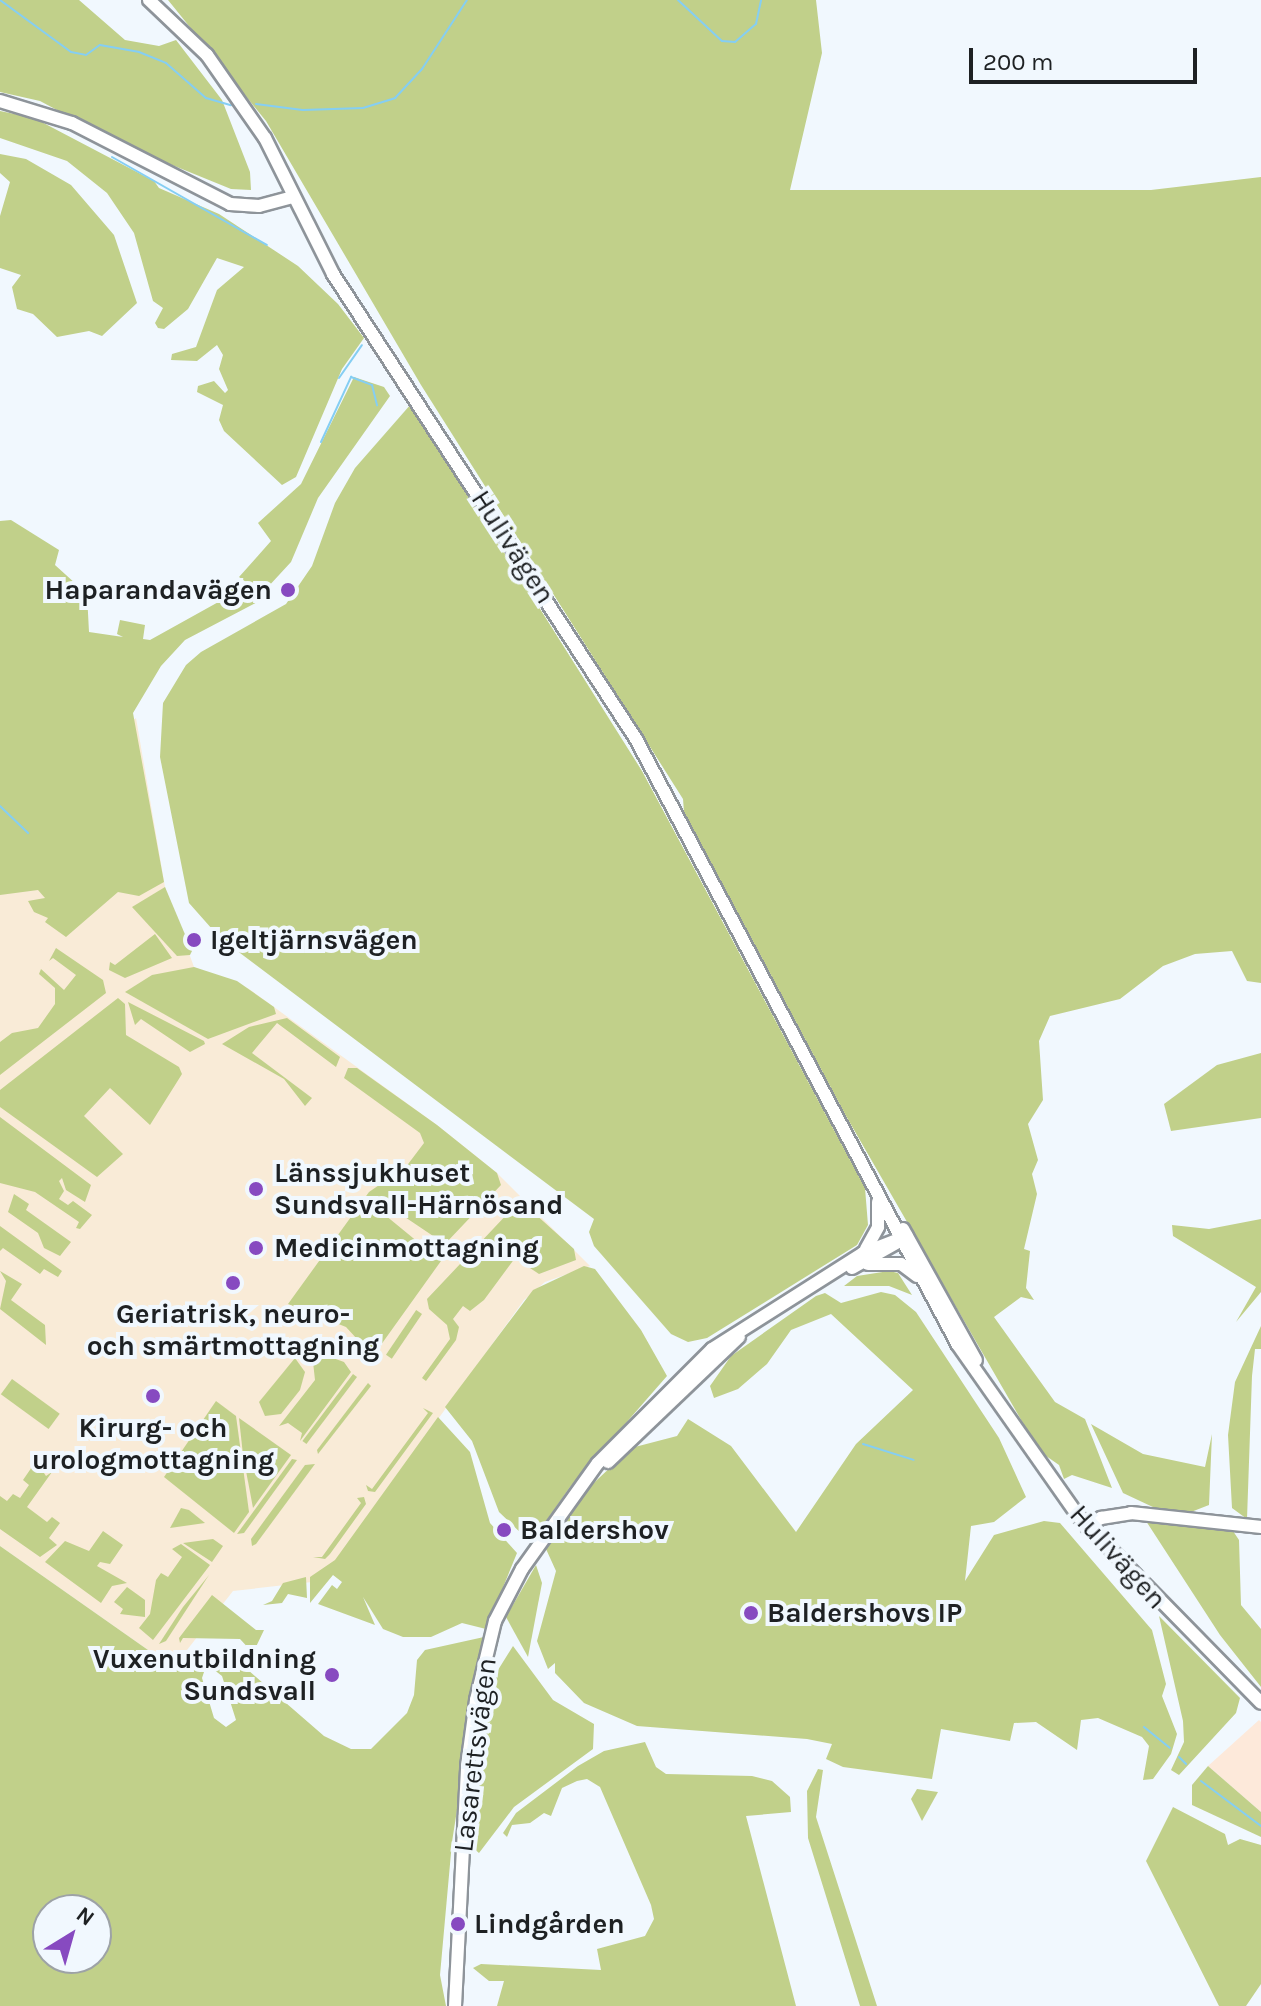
<!DOCTYPE html>
<html>
<head>
<meta charset="utf-8">
<style>
	body { margin:0 }
	#map { position:relative; width:1261px; height:2006px; overflow:hidden; background:#f1f8fe; font-family:Karla,sans-serif }
	div>[style] { position:absolute }
	[style*='--x'] { left:calc(var(--x)*1px); top:calc(var(--y)*1px); width:calc(var(--w)*1px); rotate:calc(var(--a)*1deg) }
	.industrial>* { inset:0; background:#fde9da }
	.medical>* { inset:0; background:#f9ebd7 }
	.green>* { inset:0; background:#c1d08a; transform-origin:0 0 }
	.stream>* { height:2px; margin:-1px; padding:0 1px; transform-origin:1px; border-radius:1px; background:#85cef3 }
	.roads { filter:drop-shadow(2px 0 #8e949a) drop-shadow(-2px 0 #8e949a) drop-shadow(0 2px #8e949a) drop-shadow(0 -2px #8e949a) }
	.secondary>* { height:12px; margin:-6px; padding:0 6px; transform-origin:6px; border-radius:6px; background:#fff }
	.dots>* { width:22px; height:22px; translate:-50% -50%; box-sizing:border-box; border:4px solid #f1f8fe; border-radius:50% }
	span { translate:-50% -50%; white-space:nowrap; text-align:center; line-height:1.15; -webkit-text-stroke:8px #f1f8fe; paint-order:stroke }
	.street-label { font-size:28px; color:#1e2123 }
	.poi-label { font-size:28px; color:#1e2123; font-weight:700 }
	.right { translate:-100% -50%; text-align:right }
	.left { translate:0 -50%; text-align:left }
	.north { position:absolute; left:32px; top:1894px; width:80px; height:80px; box-sizing:border-box; background:#f1f8fe; border:2px solid #9da2a6; border-radius:50%; rotate:37deg; font-size:22px; font-weight:700; line-height:32px; text-align:center; color:#1e2123 }
	.north::after { content:''; display:block; margin:auto; width:28px; height:36px; background:#874ac0; clip-path:polygon(50% 0,100% 100%,50% 72%,0 100%) }
	.scale { position:absolute; left:969px; top:48px; width:228px; height:36px; box-sizing:border-box; border:4px solid #1e2123; border-top:0; padding-left:10px; font-size:24px; line-height:28px; white-space:nowrap; color:#1e2123; -webkit-text-stroke:6px #f1f8fe; paint-order:stroke }
</style>
</head>
<body>
<div id="map">
	<div class="industrial">
		<i style="clip-path:polygon(1259px 1720px,1261px 1722px,1261px 1812px,1208px 1766px)"></i>
	</div>
	<div class="medical">
		<i style="clip-path:polygon(136px 718px,165px 887px,194px 967px,249px 989px,437px 1125px,497px 1173px,590px 1266px,545px 1282px,524px 1300px,321px 1581px,233px 1591px,180px 1659px,158px 1657px,0 1546px,0 812px)"></i>
	</div>
	<div class="green">
		<i style="clip-path:polygon(0 0,79px 0,125px 40px,159px 46px,176px 40px,222px 100px,250px 172px,251px 190px,231px 189px,123px 145px,40px 101px,0 92px)"></i>
		<i style="clip-path:polygon(168px 0,816px 0,822px 53px,790px 190px,1151px 190px,1261px 177px,1261px 983px,1247px 981px,1232px 951px,1195px 954px,1163px 966px,1120px 999px,1050px 1016px,1039px 1041px,1043px 1100px,1028px 1124px,1038px 1160px,1032px 1174px,1037px 1194px,1024px 1249px,1030px 1251px,1026px 1288px,1034px 1300px,1021px 1297px,994px 1317px,1055px 1402px,1085px 1419px,1112px 1488px,1072px 1475px,1064px 1479px,1059px 1465px,1039px 1451px,846px 1116px,684px 812px,683px 799px,421px 385px,266px 121px)"></i>
		<i style="clip-path:polygon(0 111px,34px 118px,154px 181px,159px 188px,219px 214px,298px 266px,338px 304px,364px 338px,342px 369px,296px 477px,282px 485px,224px 431px,219px 420px,223px 405px,197px 392px,198px 386px,214px 381px,225px 393px,228px 390px,219px 369px,223px 355px,217px 345px,197px 361px,171px 360px,172px 354px,196px 347px,217px 290px,244px 267px,217px 258px,188px 309px,164px 329px,158px 328px,155px 323px,163px 308px,153px 301px,134px 233px,107px 193px,67px 161px,0 138px)"></i>
		<i style="clip-path:polygon(0 154px,26px 159px,71px 185px,114px 235px,137px 303px,102px 336px,89px 331px,57px 337px,33px 314px,17px 309px,12px 287px,21px 275px,0 268px,0 216px,10px 182px,0 173px)"></i>
		<i style="clip-path:polygon(354px 377px,384px 387px,390px 396px,318px 498px,291px 562px,267px 588px,257px 590px,239px 577px,271px 541px,258px 523px,301px 484px)"></i>
		<i style="clip-path:polygon(411px 404px,642px 771px,865px 1188px,868px 1225px,857px 1245px,707px 1338px,688px 1342px,671px 1334px,594px 1246px,589px 1232px,594px 1219px,220px 938px,189px 903px,160px 757px,163px 703px,186px 665px,201px 652px,286px 604px,312px 566px,335px 503px,355px 468px)"></i>
		<i style="clip-path:polygon(11px 520px,59px 550px,55px 565px,87px 594px,89px 632px,123px 637px,117px 634px,120px 620px,145px 625px,143px 639px,150px 640px,231px 595px,232px 581px,261px 600px,185px 640px,161px 666px,133px 713px,164px 882px,139px 896px,118px 892px,66px 937px,45px 922px,48px 918px,34px 912px,28px 901px,45px 898px,38px 890px,0 895px,0 521px)"></i>
		<i style="clip-path:polygon(165px 887px,192px 951px,190px 955px,177px 956px,132px 907px)"></i>
		<i style="clip-path:polygon(155px 934px,172px 958px,125px 978px,109px 970px,110px 962px,115px 965px)"></i>
		<i style="clip-path:polygon(56px 948px,103px 980px,106px 993px,0 1075px,0 1042px,12px 1033px,38px 1028px,55px 1004px,55px 988px,39px 974px,41px 969px,64px 990px,76px 975px,53px 958px,49px 961px)"></i>
		<i style="clip-path:polygon(194px 967px,237px 981px,274px 1007px,276px 1014px,208px 1039px,125px 992px,152px 975px)"></i>
		<i style="clip-path:polygon(118px 998px,125px 1004px,126px 1035px,179px 1067px,182px 1074px,150px 1125px,110px 1088px,84px 1116px,123px 1154px,97px 1177px,0 1107px,0 1090px)"></i>
		<i style="clip-path:polygon(128px 1002px,204px 1041px,205px 1044px,190px 1052px,141px 1019px,135px 1025px)"></i>
		<i style="clip-path:polygon(287px 1018px,340px 1057px,336px 1067px,277px 1023px,252px 1053px,312px 1098px,305px 1106px,284px 1079px,222px 1044px,249px 1027px)"></i>
		<i style="clip-path:polygon(1261px 1053px,1261px 1118px,1171px 1131px,1164px 1104px,1217px 1065px)"></i>
		<i style="clip-path:polygon(348px 1068px,357px 1068px,437px 1125px,497px 1173px,501px 1185px,445px 1244px,390px 1207px,385px 1215px,441px 1261px,378px 1349px,369px 1352px,346px 1327px,288px 1304px,369px 1192px,385px 1181px,393px 1184px,424px 1143px,420px 1133px,344px 1078px)"></i>
		<i style="clip-path:polygon(0 1117px,91px 1185px,85px 1202px,66px 1190px,62px 1178px,59px 1181px,64px 1191px,59px 1199px,68px 1205px,73px 1201px,92px 1215px,80px 1229px,76px 1228px,79px 1222px,35px 1192px,0 1183px)"></i>
		<i style="clip-path:polygon(14px 1194px,29px 1204px,26px 1210px,71px 1242px,60px 1256px,44px 1248px,38px 1233px,8px 1212px)"></i>
		<i style="clip-path:polygon(523px 1203px,574px 1249px,576px 1260px,539px 1274px,515px 1258px,484px 1300px,470px 1311px,463px 1306px,453px 1319px,459px 1327px,456px 1340px,426px 1381px,422px 1378px,450px 1339px,447px 1325px,429px 1309px,427px 1299px,512px 1209px)"></i>
		<i style="clip-path:polygon(1261px 1219px,1261px 1292px,1236px 1322px,1256px 1287px,1173px 1236px,1172px 1225px,1209px 1229px)"></i>
		<i style="clip-path:polygon(0 1226px,62px 1271px,58px 1277px,44px 1269px,40px 1274px,3px 1248px,0 1251px)"></i>
		<i style="clip-path:polygon(584px 1266px,595px 1269px,641px 1330px,667px 1376px,570px 1487px,539px 1531px,526px 1538px,499px 1512px,472px 1441px,445px 1407px,533px 1290px)"></i>
		<i style="clip-path:polygon(0 1271px,22px 1284px,11px 1300px,45px 1325px,46px 1345px,0 1309px,6px 1281px)"></i>
		<i style="clip-path:polygon(889px 1271px,898px 1273px,912px 1295px,889px 1286px,844px 1286px,857px 1276px)"></i>
		<i style="clip-path:polygon(881px 1292px,895px 1295px,916px 1312px,999px 1438px,1026px 1497px,994px 1522px,971px 1526px,965px 1581px,994px 1535px,1044px 1521px,1060px 1523px,1152px 1630px,1166px 1684px,1162px 1696px,1177px 1734px,1171px 1754px,1153px 1779px,1143px 1780px,1149px 1746px,1142px 1737px,1098px 1718px,1081px 1720px,1077px 1750px,1036px 1722px,1014px 1723px,1010px 1741px,941px 1729px,932px 1779px,843px 1767px,826px 1759px,832px 1744px,807px 1739px,637px 1726px,584px 1703px,555px 1673px,555px 1663px,548px 1669px,537px 1641px,556px 1571px,546px 1549px,582px 1494px,631px 1448px,677px 1436px,688px 1419px,731px 1446px,796px 1532px,856px 1444px,913px 1390px,831px 1314px,791px 1330px,767px 1364px,738px 1389px,714px 1398px,710px 1386px,731px 1356px,816px 1296px,825px 1293px,841px 1303px)"></i>
		<i style="left:422px;top:1314px;width:54px;height:7px;rotate:124deg"></i>
		<i style="clip-path:polygon(1261px 1326px,1261px 1349px,1255px 1349px,1252px 1376px,1247px 1519px,1232px 1508px,1228px 1435px,1235px 1382px)"></i>
		<i style="clip-path:polygon(300px 1346px,344px 1362px,351px 1372px,300px 1441px,302px 1433px,288px 1423px,279px 1426px,315px 1380px,313px 1362px)"></i>
		<i style="clip-path:polygon(295px 1358px,305px 1372px,300px 1390px,281px 1414px,265px 1416px,259px 1402px)"></i>
		<i style="left:353px;top:1374px;width:5px;height:84px;rotate:37deg"></i>
		<i style="left:12px;top:1379px;width:59px;height:19px;rotate:36deg"></i>
		<i style="clip-path:polygon(368px 1383px,371px 1386px,318px 1454px,317px 1450px)"></i>
		<i style="clip-path:polygon(216px 1401px,236px 1416px,249px 1512px,234px 1533px,164px 1477px)"></i>
		<i style="clip-path:polygon(423px 1408px,433px 1413px,375px 1492px,368px 1491px,366px 1485px,372px 1489px,428px 1413px)"></i>
		<i style="clip-path:polygon(438px 1417px,470px 1452px,490px 1523px,517px 1553px,486px 1629px,462px 1623px,431px 1637px,403px 1637px,383px 1629px,363px 1597px,375px 1625px,318px 1604px,332px 1585px,337px 1589px,342px 1582px,333px 1575px,310px 1603px,310px 1577px,335px 1560px)"></i>
		<i style="clip-path:polygon(239px 1418px,291px 1455px,253px 1508px,243px 1455px)"></i>
		<i style="clip-path:polygon(1091px 1424px,1143px 1454px,1205px 1467px,1212px 1434px,1209px 1505px,1191px 1512px,1155px 1508px,1123px 1493px)"></i>
		<i style="clip-path:polygon(292px 1459px,297px 1460px,244px 1533px,237px 1534px)"></i>
		<i style="clip-path:polygon(36px 1461px,46px 1476px,52px 1472px,27px 1507px,47px 1522px,52px 1517px,60px 1523px,49px 1538px,57px 1545px,40px 1557px,0 1529px,0 1496px,7px 1501px,13px 1494px,20px 1498px,29px 1485px,23px 1480px)"></i>
		<i style="clip-path:polygon(315px 1464px,256px 1544px,252px 1546px,251px 1539px,305px 1465px)"></i>
		<i style="clip-path:polygon(364px 1497px,366px 1504px,330px 1554px,325px 1559px,313px 1557px,322px 1557px,361px 1503px,357px 1498px)"></i>
		<i style="clip-path:polygon(181px 1508px,189px 1510px,205px 1523px,170px 1528px)"></i>
		<i style="clip-path:polygon(1146px 1521px,1233px 1531px,1239px 1540px,1241px 1605px,1261px 1629px,1261px 1687px,1220px 1635px)"></i>
		<i style="clip-path:polygon(103px 1531px,123px 1545px,110px 1564px,100px 1562px,97px 1566px,127px 1583px,112px 1586px,101px 1603px,45px 1562px,65px 1541px,89px 1551px)"></i>
		<i style="clip-path:polygon(213px 1539px,223px 1546px,212px 1562px,183px 1543px)"></i>
		<i style="clip-path:polygon(181px 1544px,210px 1565px,153px 1640px,139px 1628px,150px 1614px,156px 1580px,161px 1573px,168px 1577px,182px 1557px,172px 1549px)"></i>
		<i style="clip-path:polygon(evenodd,0 1546px,158px 1657px,208px 1660px,202px 1678px,214px 1718px,226px 1727px,236px 1720px,222px 1676px,213px 1669px,248px 1670px,324px 1736px,351px 1749px,371px 1749px,407px 1713px,414px 1695px,417px 1660px,425px 1650px,484px 1637px,452px 1842px,440px 1975px,446px 2006px,0 2006px,0 1546px,48px 1910px,96px 1910px,96px 1958px,48px 1958px,48px 1910px)"></i>
		<i style="clip-path:polygon(536px 1565px,542px 1583px,528px 1657px,506px 1617px)"></i>
		<i style="clip-path:polygon(209px 1575px,166px 1641px,159px 1644px,183px 1607px)"></i>
		<i style="clip-path:polygon(306px 1577px,307px 1598px,288px 1594px,282px 1603px,263px 1605px,272px 1601px,283px 1583px)"></i>
		<i style="clip-path:polygon(127px 1587px,145px 1600px,145px 1617px,120px 1614px,123px 1609px,114px 1602px)"></i>
		<i style="clip-path:polygon(212px 1595px,256px 1630px,264px 1630px,253px 1653px,240px 1639px,183px 1638px,180px 1643px,179px 1638px)"></i>
		<i style="clip-path:polygon(1159px 1616px,1240px 1698px,1236px 1713px,1179px 1775px,1171px 1770px,1184px 1742px,1183px 1721px)"></i>
		<i style="clip-path:polygon(513px 1646px,553px 1700px,594px 1724px,593px 1749px,514px 1807px,479px 1853px,472px 1847px,487px 1704px,493px 1678px)"></i>
		<i style="clip-path:polygon(645px 1742px,656px 1767px,666px 1774px,752px 1776px,772px 1781px,790px 1797px,791px 1812px,746px 1816px,796px 2006px,497px 2006px,504px 1981px,489px 1981px,473px 1968px,481px 1964px,601px 1970px,597px 1949px,645px 1936px,654px 1919px,651px 1905px,600px 1787px,587px 1779px,577px 1781px,562px 1788px,551px 1816px,544px 1813px,530px 1823px,512px 1825px,507px 1837px,503px 1833px,516px 1813px,578px 1766px,604px 1751px)"></i>
		<i style="clip-path:polygon(1208px 1766px,1261px 1812px,1261px 1837px,1192px 1805px,1192px 1785px)"></i>
		<i style="clip-path:polygon(818px 1769px,823px 1770px,816px 1817px,877px 2006px,860px 2006px,808px 1838px,807px 1791px)"></i>
		<i style="clip-path:polygon(917px 1789px,938px 1792px,922px 1821px,911px 1799px)"></i>
		<i style="clip-path:polygon(1173px 1807px,1225px 1834px,1228px 1845px,1240px 1839px,1261px 1845px,1261px 1984px,1246px 2006px,1219px 2006px,1146px 1861px)"></i>
	</div>
	<div class="stream">
		<i style="--x:0;--y:0;--w:88;--a:36.2"></i>
		<i style="--x:71;--y:52;--w:15;--a:11"></i>
		<i style="--x:86;--y:55;--w:17;--a:-36"></i>
		<i style="--x:100;--y:45;--w:40;--a:10"></i>
		<i style="--x:139;--y:52;--w:29;--a:22"></i>
		<i style="--x:166;--y:63;--w:53;--a:41.2"></i>
		<i style="--x:206;--y:98;--w:26;--a:16"></i>
		<i style="--x:678;--y:0;--w:60;--a:43"></i>
		<i style="--x:722;--y:41;--w:13;--a:4"></i>
		<i style="--x:735;--y:42;--w:28;--a:-41"></i>
		<i style="--x:756;--y:24;--w:25;--a:-78"></i>
		<i style="--x:256;--y:104;--w:47;--a:7.3"></i>
		<i style="--x:303;--y:110;--w:60;--a:-1.9"></i>
		<i style="--x:363;--y:108;--w:34;--a:-17"></i>
		<i style="--x:395;--y:98;--w:40;--a:-47"></i>
		<i style="--x:422;--y:69;--w:82;--a:-56.9"></i>
		<i style="--x:112;--y:157;--w:178;--a:29.6"></i>
		<i style="--x:339;--y:378;--w:40;--a:-55.1"></i>
		<i style="--x:321;--y:442;--w:72;--a:-65.2"></i>
		<i style="--x:351;--y:377;--w:22;--a:21"></i>
		<i style="--x:372;--y:385;--w:21;--a:76"></i>
		<i style="--x:0;--y:806;--w:39;--a:44"></i>
		<i style="--x:863;--y:1444;--w:53;--a:17.4"></i>
		<i style="--x:1144;--y:1727;--w:33;--a:39"></i>
		<i style="--x:1179;--y:1757;--w:10;--a:45"></i>
		<i style="--x:1201;--y:1781;--w:75;--a:36.9"></i>
	</div>
	<div class="roads">
		<div class="secondary">
			<i style="--x:149;--y:0;--w:80;--a:43.5"></i>
			<i style="--x:207;--y:55;--w:101;--a:55.1"></i>
			<i style="--x:265;--y:138;--w:152;--a:63.4"></i>
			<i style="--x:333;--y:274;--w:555;--a:56.91"></i>
			<i style="--x:636;--y:739;--w:686;--a:62.02"></i>
			<i style="--x:958;--y:1345;--w:210;--a:54.9"></i>
			<i style="--x:1079;--y:1517;--w:260;--a:45.6"></i>
			<i style="--x:0;--y:101;--w:75;--a:17"></i>
			<i style="--x:72;--y:123;--w:178;--a:27.1"></i>
			<i style="--x:230;--y:204;--w:29;--a:4"></i>
			<i style="--x:259;--y:206;--w:34;--a:-15"></i>
			<i style="--x:903;--y:1229;--w:150;--a:60.9"></i>
			<i style="--x:866;--y:1249;--w:25;--a:-61"></i>
			<i style="--x:878;--y:1227;--w:25;--a:-90"></i>
			<i style="--x:868;--y:1264;--w:33;--a:0"></i>
			<i style="--x:901;--y:1264;--w:20;--a:37"></i>
			<i style="--x:852;--y:1268;--w:61;--a:-29.5"></i>
			<i style="--x:608;--y:1462;--w:181;--a:-43.7"></i>
			<i style="--x:1087;--y:1527;--w:17;--a:-33"></i>
			<i style="--x:1101;--y:1518;--w:30;--a:-9"></i>
			<i style="--x:1131;--y:1513;--w:131;--a:6.1"></i>
			<i style="--x:455;--y:2006;--w:240;--a:-87.1"></i>
			<i style="--x:467;--y:1766;--w:67;--a:-82.2"></i>
			<i style="--x:476;--y:1700;--w:81;--a:-76.5"></i>
			<i style="--x:495;--y:1621;--w:59;--a:-62.6"></i>
			<i style="--x:522;--y:1569;--w:130;--a:-54.4"></i>
			<i style="--x:598;--y:1463;--w:161;--a:-45"></i>
			<i style="--x:712;--y:1349;--w:179;--a:-32.4"></i>
			<i style="--x:863;--y:1253;--w:47;--a:-21.1"></i>
		</div>
	</div>
	<div class="dots">
		<i style="left:288px;top:590px;background:#874ac0"></i>
		<i style="left:194px;top:940px;background:#874ac0"></i>
		<i style="left:256px;top:1189px;background:#874ac0"></i>
		<i style="left:256px;top:1248px;background:#874ac0"></i>
		<i style="left:233px;top:1283px;background:#874ac0"></i>
		<i style="left:153px;top:1396px;background:#874ac0"></i>
		<i style="left:504px;top:1530px;background:#874ac0"></i>
		<i style="left:751px;top:1613px;background:#874ac0"></i>
		<i style="left:332px;top:1675px;background:#874ac0"></i>
		<i style="left:458px;top:1924px;background:#874ac0"></i>
	</div>
	<div class="street-label">
		<span style="left:513px;top:547px;rotate:57deg">Hulivägen</span>
		<span style="left:1118px;top:1557px;rotate:48deg">Hulivägen</span>
		<span style="left:475px;top:1755px;rotate:-83deg">Lasarettsvägen</span>
	</div>
	<div class="poi-label">
		<span class="right" style="left:272px;top:590px">Haparandavägen</span>
		<span class="left" style="left:210px;top:940px">Igeltjärnsvägen</span>
		<span class="left" style="left:274px;top:1189px">Länssjukhuset<br>Sundsvall-Härnösand</span>
		<span class="left" style="left:274px;top:1248px">Medicinmottagning</span>
		<span style="left:233px;top:1330px">Geriatrisk, neuro-<br>och smärtmottagning</span>
		<span style="left:153px;top:1444px">Kirurg- och<br>urologmottagning</span>
		<span class="left" style="left:520px;top:1530px">Baldershov</span>
		<span class="left" style="left:767px;top:1613px">Baldershovs IP</span>
		<span class="right" style="left:316px;top:1675px">Vuxenutbildning<br>Sundsvall</span>
		<span class="left" style="left:474px;top:1924px">Lindgården</span>
	</div>
	<div class="north">N</div>
	<div class="scale">200 m</div>
</div>
</body>
</html>
